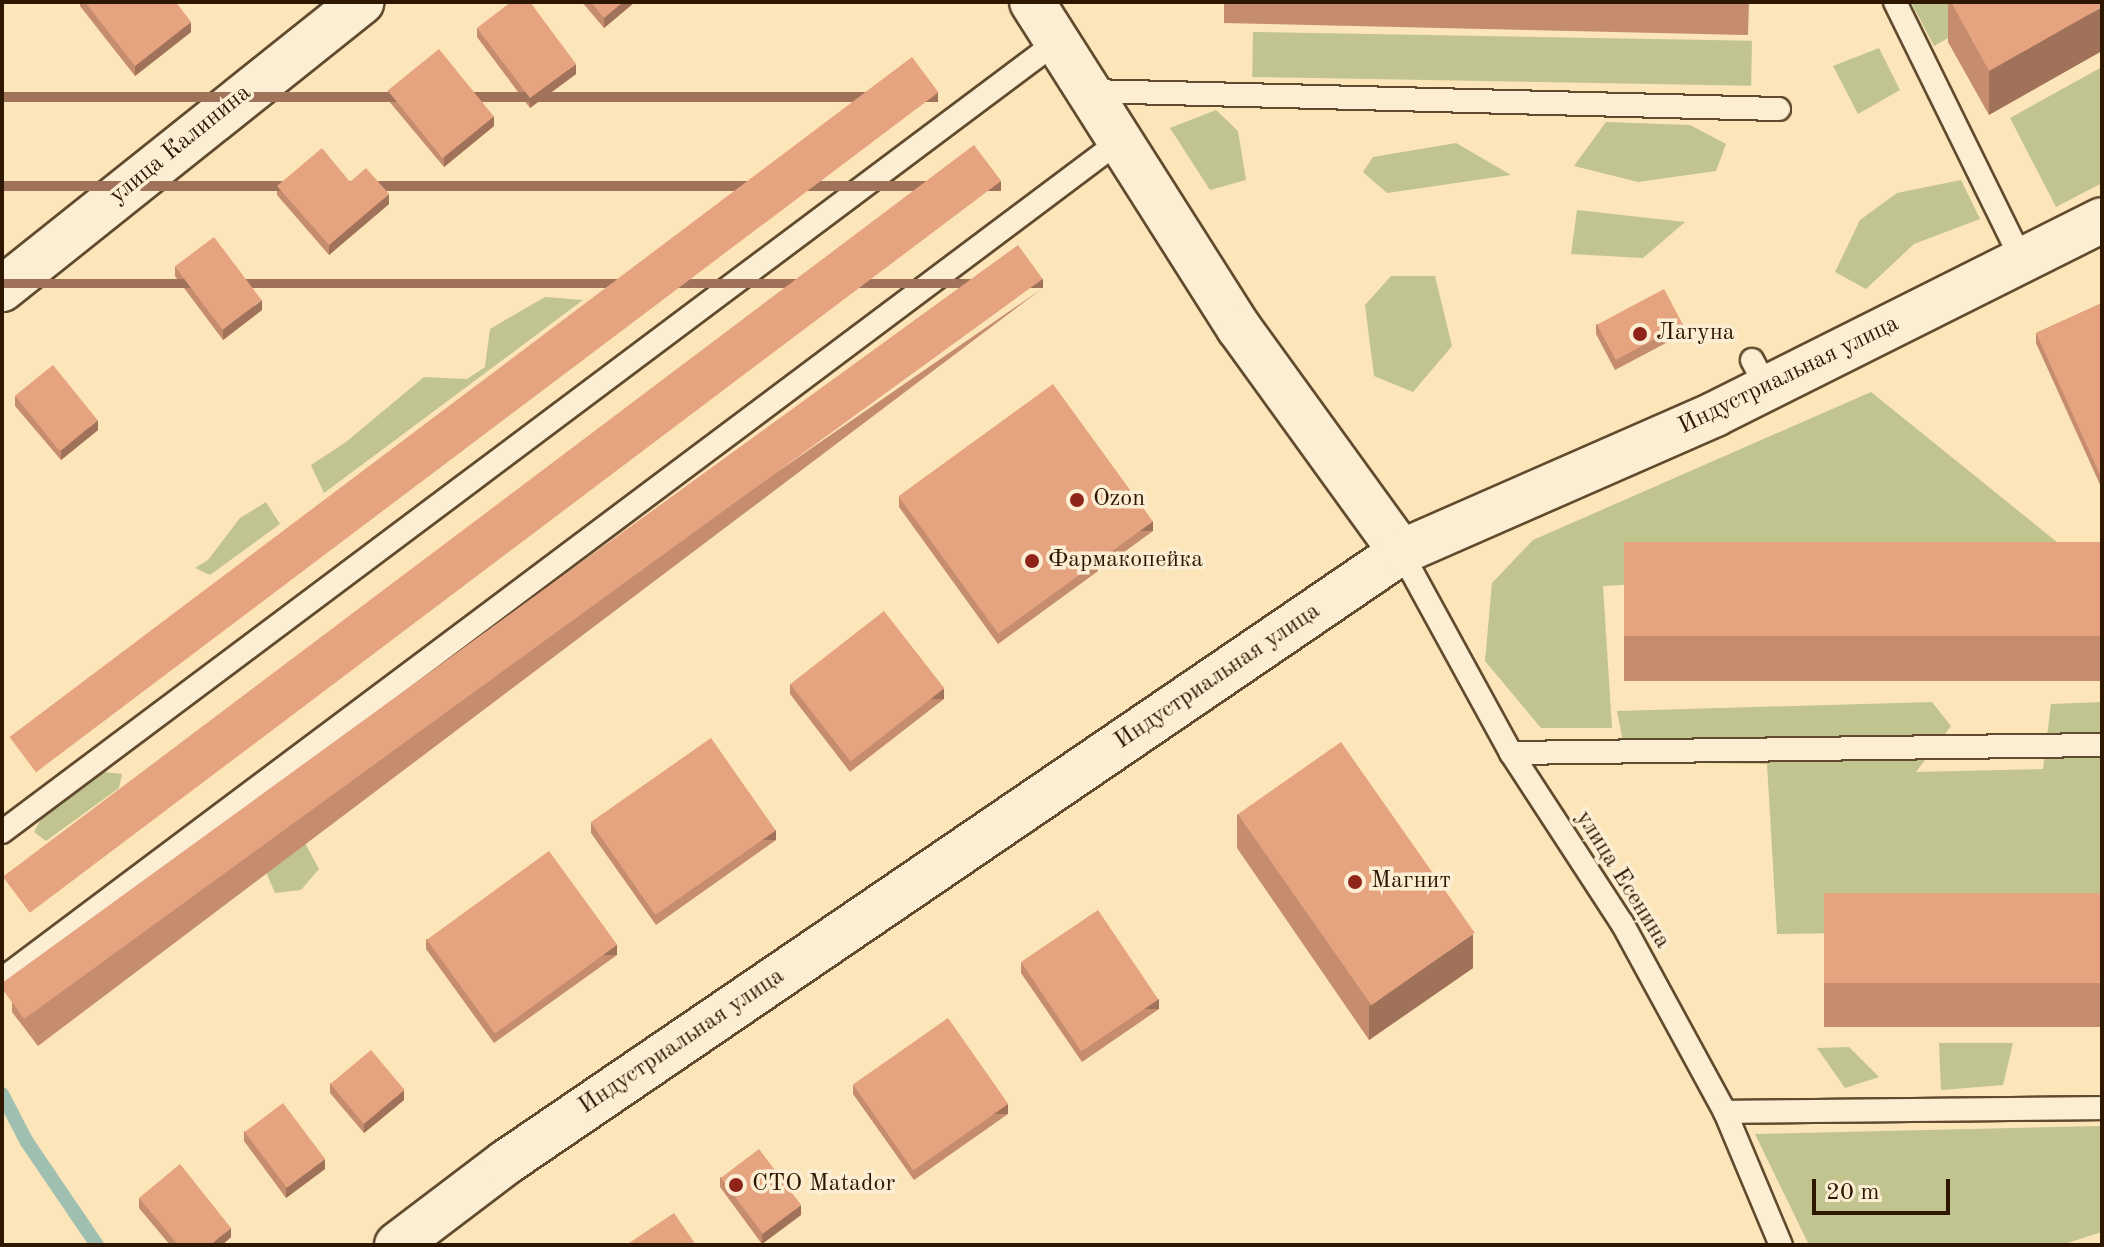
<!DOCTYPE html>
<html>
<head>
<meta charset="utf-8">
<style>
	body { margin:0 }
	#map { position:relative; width:2104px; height:1247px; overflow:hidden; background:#fbe5b9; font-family:"Old Standard TT",serif }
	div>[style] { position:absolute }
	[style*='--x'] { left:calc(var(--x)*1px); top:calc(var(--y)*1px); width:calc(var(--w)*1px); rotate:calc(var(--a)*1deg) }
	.green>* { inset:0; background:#c1c48e; transform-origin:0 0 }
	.stream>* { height:14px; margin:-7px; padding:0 7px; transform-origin:7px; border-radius:7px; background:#9fbfb0 }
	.roads { filter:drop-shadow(2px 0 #614a2e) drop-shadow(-2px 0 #614a2e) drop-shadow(0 2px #614a2e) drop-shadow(0 -2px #614a2e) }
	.service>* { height:22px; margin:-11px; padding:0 11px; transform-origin:11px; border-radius:11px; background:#fceed2 }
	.minor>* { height:44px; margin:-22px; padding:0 22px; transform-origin:22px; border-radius:22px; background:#fceed2 }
	.tertiary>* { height:44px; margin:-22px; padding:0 22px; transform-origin:22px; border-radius:22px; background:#fceed2 }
	.wall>* { inset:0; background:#c58c6e; transform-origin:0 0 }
	.shaded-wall>* { inset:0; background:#a0725a; transform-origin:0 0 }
	.building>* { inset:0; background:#e5a380; transform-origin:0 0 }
	.dots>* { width:22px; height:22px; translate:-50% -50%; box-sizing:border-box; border:4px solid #fceed2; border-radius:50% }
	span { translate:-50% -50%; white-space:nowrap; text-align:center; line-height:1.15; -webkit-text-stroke:7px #fceed2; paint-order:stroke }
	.street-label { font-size:24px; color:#2e1700 }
	.poi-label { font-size:24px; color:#2e1700 }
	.left { translate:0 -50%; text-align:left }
	.frame { position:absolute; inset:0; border:4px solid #2e1700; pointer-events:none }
	.scale { position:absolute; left:1812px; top:1179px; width:138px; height:36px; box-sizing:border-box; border:4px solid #2e1700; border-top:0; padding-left:10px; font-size:24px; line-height:28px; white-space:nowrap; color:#2e1700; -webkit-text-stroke:6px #fceed2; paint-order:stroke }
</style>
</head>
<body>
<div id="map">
	<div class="green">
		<i style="clip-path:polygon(1911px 2px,2011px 2px,1934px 46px)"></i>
		<i style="left:1253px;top:32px;width:499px;height:45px;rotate:1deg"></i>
		<i style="clip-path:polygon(1879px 48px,1900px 90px,1858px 114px,1833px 66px)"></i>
		<i style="clip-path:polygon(2102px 67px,2102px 183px,2056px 207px,2010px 118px)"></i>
		<i style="clip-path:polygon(1216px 110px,1238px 131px,1246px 180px,1210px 190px,1170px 128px)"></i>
		<i style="clip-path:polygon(1606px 122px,1690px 125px,1726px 144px,1716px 171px,1638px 182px,1574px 166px)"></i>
		<i style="clip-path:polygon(1456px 143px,1511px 175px,1387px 193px,1363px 172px,1373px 157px)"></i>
		<i style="clip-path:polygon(1961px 180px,1980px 219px,1914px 244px,1866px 289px,1835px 272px,1860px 220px,1897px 193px)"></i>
		<i style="clip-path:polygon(1577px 210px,1685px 222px,1643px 258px,1571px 254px)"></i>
		<i style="clip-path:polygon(1391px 276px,1435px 276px,1452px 346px,1413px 392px,1374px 376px,1365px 305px)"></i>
		<i style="clip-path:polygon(545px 297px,583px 300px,324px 493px,311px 465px,346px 442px,424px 377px,467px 379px,485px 367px,490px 329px)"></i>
		<i style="clip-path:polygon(1871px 392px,2078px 559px,1603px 586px,1612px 728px,1541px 728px,1485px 661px,1492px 583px,1533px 540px)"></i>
		<i style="clip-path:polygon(266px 502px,280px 524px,210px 575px,195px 568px,208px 560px,240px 518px)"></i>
		<i style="clip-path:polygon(1932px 702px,1951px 726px,1916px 772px,2043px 769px,2051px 704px,2102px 702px,2102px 929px,1777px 934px,1767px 764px,1627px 762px,1617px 711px)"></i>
		<i style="clip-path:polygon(104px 772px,122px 774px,119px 788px,46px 841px,34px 832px,41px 819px)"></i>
		<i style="clip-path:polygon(299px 832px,319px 869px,301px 890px,275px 893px,262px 862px)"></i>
		<i style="clip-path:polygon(1939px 1043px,2013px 1043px,2003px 1085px,1941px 1090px)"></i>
		<i style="clip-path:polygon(1849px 1047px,1879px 1077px,1845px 1088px,1817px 1048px)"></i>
		<i style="clip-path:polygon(2102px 1126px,2102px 1232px,2061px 1245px,1809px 1245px,1755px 1134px)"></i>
	</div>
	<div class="stream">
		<i style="--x:2;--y:1094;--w:54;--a:62.5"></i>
		<i style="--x:27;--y:1142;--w:125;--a:55.8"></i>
	</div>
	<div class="roads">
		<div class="service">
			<i style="--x:1895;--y:2;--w:288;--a:63.8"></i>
			<i style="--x:1090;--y:91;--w:689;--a:1.5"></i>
			<i style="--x:1752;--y:360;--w:32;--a:62"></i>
			<i style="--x:1401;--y:552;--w:229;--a:61.3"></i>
			<i style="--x:1511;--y:753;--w:203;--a:56.9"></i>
			<i style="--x:1622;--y:923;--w:215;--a:61.4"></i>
			<i style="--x:1725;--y:1112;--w:144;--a:67.2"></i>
			<i style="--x:1511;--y:753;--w:591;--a:-0.78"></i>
			<i style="--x:2;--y:832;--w:1319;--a:-36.84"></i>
			<i style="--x:2;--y:979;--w:1399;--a:-36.86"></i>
			<i style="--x:1725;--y:1112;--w:377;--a:-0.6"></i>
		</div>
		<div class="minor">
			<i style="--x:1032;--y:2;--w:386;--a:57.6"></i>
			<i style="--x:1239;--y:328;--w:276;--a:54.1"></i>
		</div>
		<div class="tertiary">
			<i style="--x:2;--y:289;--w:460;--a:-38.6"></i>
			<i style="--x:397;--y:1245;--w:136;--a:-37.2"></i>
			<i style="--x:505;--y:1163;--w:1084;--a:-34.29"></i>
			<i style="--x:1401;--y:552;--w:343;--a:-23.7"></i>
			<i style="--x:1715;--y:414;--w:433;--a:-26.6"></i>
		</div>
	</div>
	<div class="wall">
		<i style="clip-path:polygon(80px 2px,176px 2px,191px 32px,135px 76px,80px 6px)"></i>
		<i style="clip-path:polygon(582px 2px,635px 2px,604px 28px)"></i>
		<i style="clip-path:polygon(1224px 2px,1749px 2px,1748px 35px,1224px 23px)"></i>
		<i style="clip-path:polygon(1948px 2px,2102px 2px,1989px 115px,1948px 42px)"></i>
		<i style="clip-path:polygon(477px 28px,576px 74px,530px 108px,477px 37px)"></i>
		<i style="clip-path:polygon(388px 91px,494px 126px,444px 167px,388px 100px)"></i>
		<i style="clip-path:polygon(350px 182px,389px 204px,329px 255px,277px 195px,277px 186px)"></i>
		<i style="clip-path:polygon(175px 266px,262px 310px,223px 340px,175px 276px)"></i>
		<i style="clip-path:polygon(1043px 288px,38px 1046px,12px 1012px,12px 1002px)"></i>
		<i style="clip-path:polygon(2102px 303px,2102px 489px,2036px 343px,2036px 333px)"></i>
		<i style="clip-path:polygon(1596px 324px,1683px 334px,1615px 370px,1596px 334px)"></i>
		<i style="clip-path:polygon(15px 396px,98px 430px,61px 460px,15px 406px)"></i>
		<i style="clip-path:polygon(899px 497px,1153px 531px,998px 644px,899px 507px)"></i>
		<i style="left:2102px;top:542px;width:139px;height:478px;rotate:90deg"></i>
		<i style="clip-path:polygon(790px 684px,944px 699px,850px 772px,790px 694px)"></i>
		<i style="clip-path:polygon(1237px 814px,1473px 968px,1369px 1040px,1237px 848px)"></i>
		<i style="clip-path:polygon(591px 823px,776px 840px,656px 925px,591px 833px)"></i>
		<i style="left:2102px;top:893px;width:134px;height:278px;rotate:90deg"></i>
		<i style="clip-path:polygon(426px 939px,617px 955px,494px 1043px,426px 949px)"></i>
		<i style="clip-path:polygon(1021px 963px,1159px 1009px,1082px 1062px,1021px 973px)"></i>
		<i style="clip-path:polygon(330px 1083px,404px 1100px,364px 1133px,330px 1093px)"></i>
		<i style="clip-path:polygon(853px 1085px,1008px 1114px,914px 1180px,853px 1094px)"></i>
		<i style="clip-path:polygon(244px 1131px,325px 1169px,286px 1198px,244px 1141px)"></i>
		<i style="clip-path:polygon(720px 1177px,801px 1215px,762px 1244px,720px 1187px)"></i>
		<i style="clip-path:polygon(139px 1198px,231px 1237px,222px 1245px,170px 1245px,139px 1208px)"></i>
	</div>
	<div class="shaded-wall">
		<i style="clip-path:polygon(623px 2px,635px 2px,604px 28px,604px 18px)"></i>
		<i style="clip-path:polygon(2102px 7px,2102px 51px,1989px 115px,1989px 71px)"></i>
		<i style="clip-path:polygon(191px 22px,191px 32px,135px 76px,135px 66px)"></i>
		<i style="clip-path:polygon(576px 64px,576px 74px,530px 108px,530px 98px)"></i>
		<i style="left:938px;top:92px;width:10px;height:1163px;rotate:90deg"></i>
		<i style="clip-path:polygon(494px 116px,494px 126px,444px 167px,444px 157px)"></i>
		<i style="left:1001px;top:181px;width:10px;height:1250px;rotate:90deg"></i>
		<i style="clip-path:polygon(389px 194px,389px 204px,329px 255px,329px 245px)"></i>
		<i style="left:1043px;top:279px;width:9px;height:1258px;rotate:90deg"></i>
		<i style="clip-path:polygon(262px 300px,262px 310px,223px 340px,223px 330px)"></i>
		<i style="left:1683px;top:324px;width:10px;height:77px;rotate:90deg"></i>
		<i style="clip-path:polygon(98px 420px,98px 430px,61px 460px,61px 451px)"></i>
		<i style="left:1153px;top:521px;width:10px;height:192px;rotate:90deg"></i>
		<i style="left:944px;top:689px;width:10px;height:119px;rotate:90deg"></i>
		<i style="left:776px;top:830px;width:10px;height:147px;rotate:90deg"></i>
		<i style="clip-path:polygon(1473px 934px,1473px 968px,1369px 1040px,1369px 1006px)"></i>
		<i style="left:617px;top:945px;width:10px;height:151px;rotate:90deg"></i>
		<i style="left:1159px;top:999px;width:10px;height:93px;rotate:90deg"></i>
		<i style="clip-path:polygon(404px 1090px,404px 1100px,364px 1133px,364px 1124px)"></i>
		<i style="left:1008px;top:1104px;width:10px;height:115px;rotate:90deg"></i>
		<i style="clip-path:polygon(325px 1159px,325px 1169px,286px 1198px,286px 1188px)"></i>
		<i style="clip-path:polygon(801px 1205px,801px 1215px,762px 1244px,762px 1234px)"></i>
		<i style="clip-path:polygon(231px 1228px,231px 1237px,222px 1245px,210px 1245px)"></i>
	</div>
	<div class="building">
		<i style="clip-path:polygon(85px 2px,176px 2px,191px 22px,135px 66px)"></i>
		<i style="clip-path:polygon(511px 2px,530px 2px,576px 64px,530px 98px,477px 28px)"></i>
		<i style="clip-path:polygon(591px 2px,623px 2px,604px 18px)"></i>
		<i style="clip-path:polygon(1951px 2px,2102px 2px,2102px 7px,1989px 71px)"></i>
		<i style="left:439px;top:49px;width:87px;height:66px;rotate:51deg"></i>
		<i style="left:912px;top:57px;width:44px;height:1130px;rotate:53deg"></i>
		<i style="left:974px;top:145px;width:45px;height:1216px;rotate:53deg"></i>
		<i style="clip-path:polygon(322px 148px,350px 182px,366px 168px,389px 194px,329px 245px,277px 186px)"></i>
		<i style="left:214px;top:237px;width:79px;height:49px;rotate:53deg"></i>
		<i style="left:1018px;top:245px;width:42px;height:1259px;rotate:54deg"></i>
		<i style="left:1664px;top:289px;width:40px;height:76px;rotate:62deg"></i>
		<i style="clip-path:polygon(2102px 303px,2102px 479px,2036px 333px)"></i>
		<i style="left:53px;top:365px;width:71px;height:49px;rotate:51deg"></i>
		<i style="left:1053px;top:384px;width:170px;height:191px;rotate:54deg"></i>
		<i style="left:2102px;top:542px;width:94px;height:478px;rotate:90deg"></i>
		<i style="left:884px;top:611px;width:98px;height:119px;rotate:52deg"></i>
		<i style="left:711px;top:738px;width:113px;height:147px;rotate:55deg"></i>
		<i style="left:1341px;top:742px;width:233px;height:126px;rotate:55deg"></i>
		<i style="left:549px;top:851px;width:116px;height:151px;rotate:54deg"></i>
		<i style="left:2102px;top:893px;width:90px;height:278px;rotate:90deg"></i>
		<i style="left:1098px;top:910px;width:108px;height:93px;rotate:56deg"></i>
		<i style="left:948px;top:1018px;width:105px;height:116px;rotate:55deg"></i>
		<i style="left:371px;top:1050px;width:52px;height:53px;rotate:50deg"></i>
		<i style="left:283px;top:1103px;width:70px;height:48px;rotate:53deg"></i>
		<i style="left:759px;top:1149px;width:70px;height:48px;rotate:53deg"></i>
		<i style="clip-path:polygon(180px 1164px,231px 1228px,210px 1245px,178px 1245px,139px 1198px)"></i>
		<i style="clip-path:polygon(674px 1213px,696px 1245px,626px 1245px)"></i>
	</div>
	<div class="dots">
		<i style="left:1640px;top:334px;background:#8f2418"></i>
		<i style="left:1077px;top:500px;background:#8f2418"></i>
		<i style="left:1032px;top:561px;background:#8f2418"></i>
		<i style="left:1355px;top:882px;background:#8f2418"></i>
		<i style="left:736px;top:1185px;background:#8f2418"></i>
	</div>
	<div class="street-label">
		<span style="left:181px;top:145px;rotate:-39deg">улица Калинина</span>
		<span style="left:1789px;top:376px;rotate:-26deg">Индустриальная улица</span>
		<span style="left:1218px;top:677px;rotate:-34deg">Индустриальная улица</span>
		<span style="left:1622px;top:880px;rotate:58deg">улица Есенина</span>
		<span style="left:682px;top:1042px;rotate:-34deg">Индустриальная улица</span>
	</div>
	<div class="poi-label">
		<span class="left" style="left:1656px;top:334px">Лагуна</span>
		<span class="left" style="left:1093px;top:500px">Ozon</span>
		<span class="left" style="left:1048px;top:561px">Фармакопейка</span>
		<span class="left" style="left:1371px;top:882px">Магнит</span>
		<span class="left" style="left:752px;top:1185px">СТО Matador</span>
	</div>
	<div class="frame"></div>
	<div class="scale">20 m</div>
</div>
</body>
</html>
